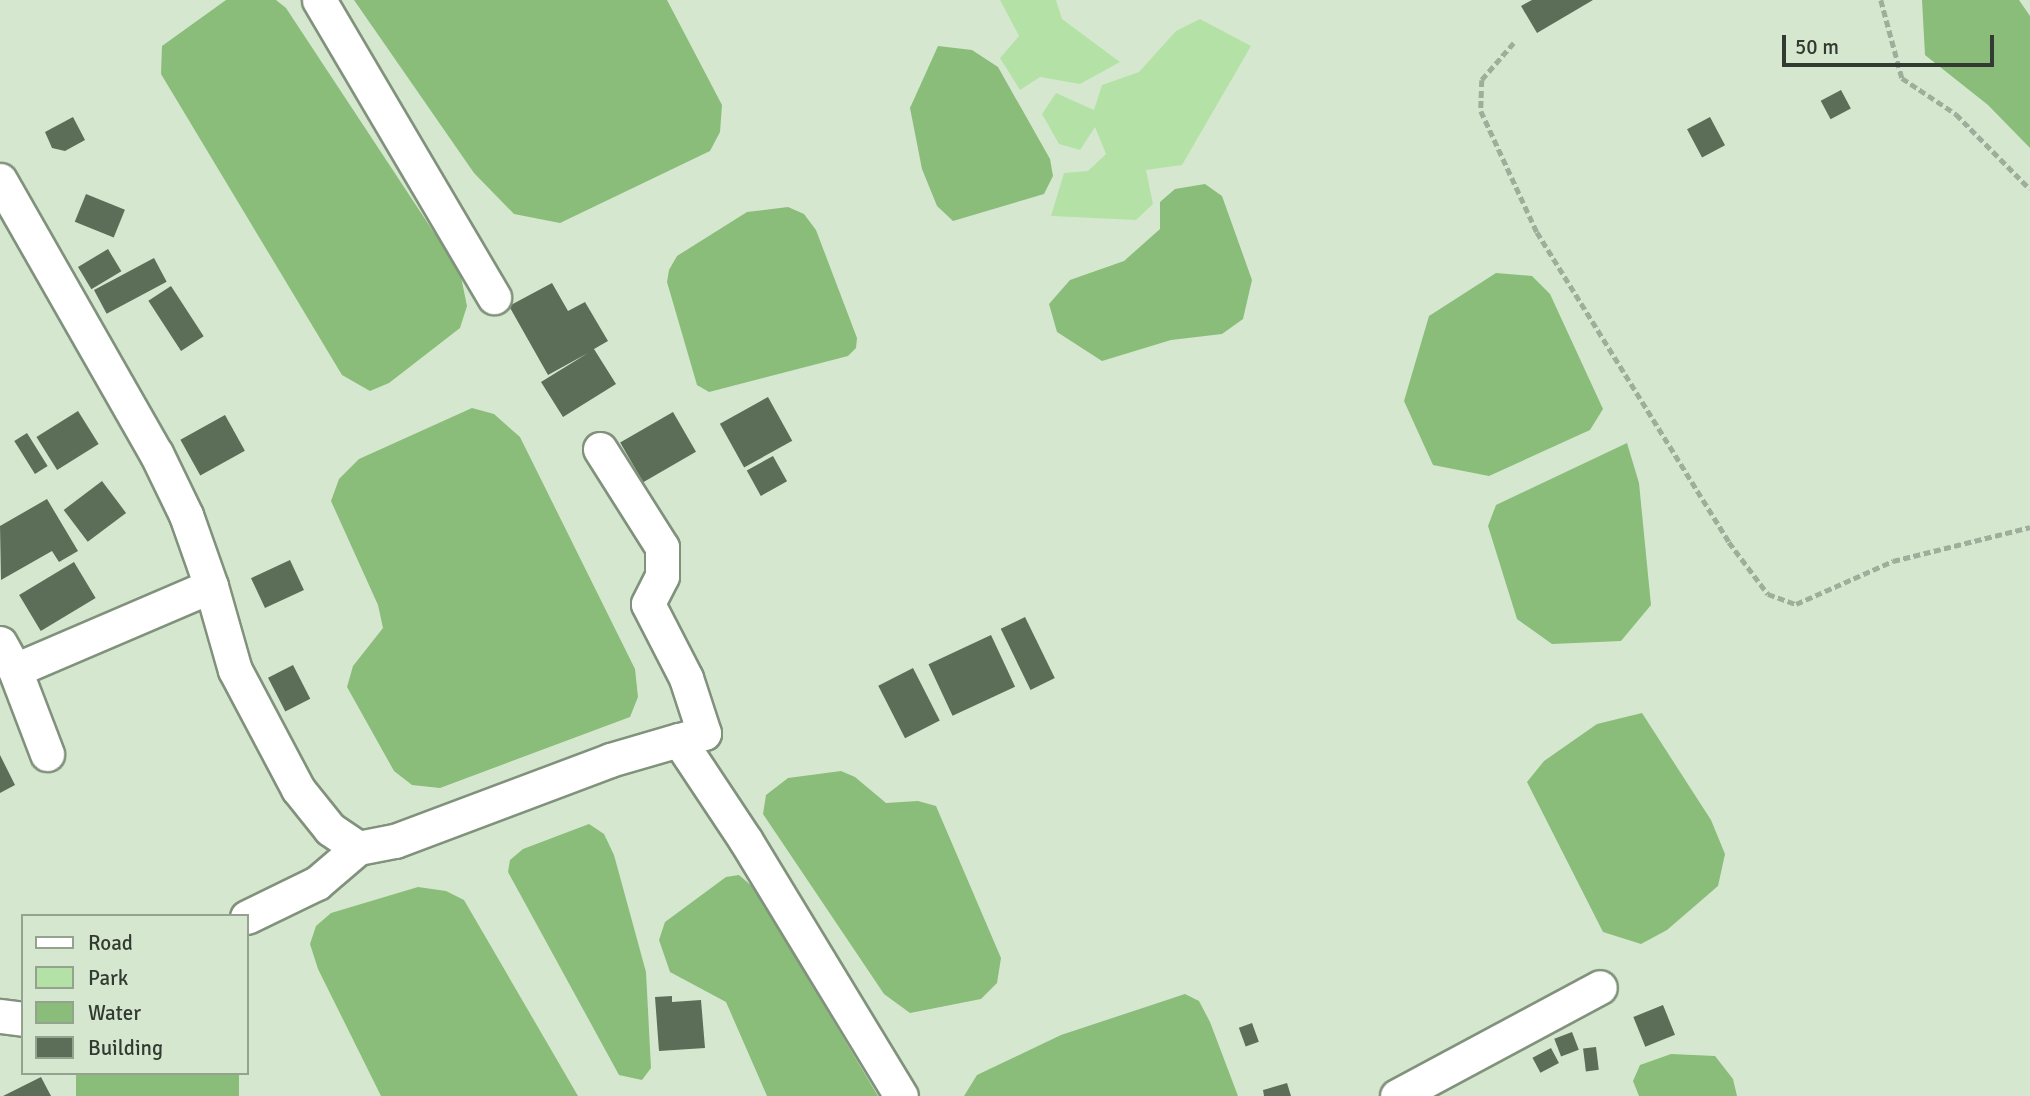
<!DOCTYPE html>
<html>
<head>
<meta charset="utf-8">
<style>
	body { margin:0 }
	#map { position:relative; width:2030px; height:1096px; overflow:hidden; background:#d5e8cf; font-family:Signika,sans-serif }
	div>[style] { position:absolute }
	[style*='--x'] { left:calc(var(--x)*1px); top:calc(var(--y)*1px); width:calc(var(--w)*1px); rotate:calc(var(--a)*1deg) }
	.green>* { inset:0; background:#b4e2a6 }
	.water>* { inset:0; background:#89bd79; transform-origin:0 0 }
	.building>* { inset:0; background:#5c6d58; transform-origin:0 0 }
	.path>* { height:4.5px; margin-top:-2.25px; transform-origin:0; background:repeating-linear-gradient(90deg,#9fae9b 0 7px,transparent 0 10.5px) }
	.roads { filter:drop-shadow(2px 0 #81927c) drop-shadow(-2px 0 #81927c) drop-shadow(0 2px #81927c) drop-shadow(0 -2px #81927c) }
	.street>* { height:33px; margin:-16.5px; padding:0 16.5px; transform-origin:16.5px; border-radius:16.5px; background:#fff }
	span { translate:-50% -50%; white-space:nowrap; text-align:center; line-height:1.15; -webkit-text-stroke:7px #d5e8cf; paint-order:stroke }
	.legend { position:absolute; left:21px; top:914px; width:228px; height:161px; box-sizing:border-box; background:#d5e8cf; border:2px solid #94a290; margin:0; padding:9px 12px; list-style:none; font-size:21px; color:#333a31 }
	.legend li { display:flex; align-items:center; gap:14px; height:35px }
	.legend b { width:35px; border:2px solid #94a290 }
	.scale { position:absolute; left:1782px; top:35px; width:212px; height:32px; box-sizing:border-box; border:4px solid #333a31; border-top:0; padding-left:9px; font-size:21px; line-height:24px; white-space:nowrap; color:#333a31; -webkit-text-stroke:5px #d5e8cf; paint-order:stroke }
</style>
</head>
<body>
<div id="map">
	<div class="green">
		<i style="clip-path:polygon(1000px 0,1056px 0,1062px 19px,1120px 62px,1080px 84px,1040px 77px,1020px 90px,1000px 58px,1019px 36px)"></i>
		<i style="clip-path:polygon(1200px 19px,1251px 46px,1182px 165px,1146px 170px,1153px 204px,1136px 220px,1051px 216px,1064px 173px,1088px 171px,1106px 154px,1095px 127px,1080px 150px,1059px 144px,1042px 114px,1056px 93px,1094px 110px,1102px 85px,1139px 72px,1176px 31px)"></i>
	</div>
	<div class="water">
		<i style="clip-path:polygon(226px 0,276px 0,286px 8px,460px 272px,467px 306px,460px 328px,389px 383px,370px 391px,342px 375px,161px 74px,162px 46px)"></i>
		<i style="clip-path:polygon(354px 0,667px 0,722px 105px,720px 132px,710px 151px,560px 223px,514px 214px,474px 173px)"></i>
		<i style="clip-path:polygon(1922px 0,2019px 0,2030px 16px,2030px 148px,1988px 105px,1925px 55px)"></i>
		<i style="clip-path:polygon(938px 46px,972px 50px,998px 67px,1050px 159px,1053px 176px,1044px 194px,953px 221px,937px 206px,922px 169px,910px 108px)"></i>
		<i style="clip-path:polygon(1205px 184px,1222px 196px,1252px 280px,1243px 319px,1222px 334px,1171px 340px,1102px 361px,1057px 332px,1049px 304px,1070px 280px,1124px 261px,1160px 229px,1160px 202px,1175px 189px)"></i>
		<i style="clip-path:polygon(788px 207px,804px 214px,816px 230px,857px 338px,856px 348px,848px 356px,709px 392px,697px 385px,667px 282px,669px 270px,677px 256px,747px 212px)"></i>
		<i style="clip-path:polygon(1496px 273px,1532px 276px,1550px 294px,1603px 409px,1590px 430px,1489px 476px,1433px 465px,1404px 401px,1429px 316px)"></i>
		<i style="clip-path:polygon(472px 408px,494px 414px,520px 437px,635px 669px,638px 697px,630px 717px,440px 788px,412px 785px,394px 771px,347px 687px,353px 666px,383px 628px,378px 605px,331px 501px,339px 479px,359px 459px)"></i>
		<i style="clip-path:polygon(1627px 443px,1639px 483px,1651px 605px,1621px 641px,1552px 644px,1517px 619px,1488px 526px,1496px 505px)"></i>
		<i style="clip-path:polygon(1642px 713px,1711px 820px,1725px 854px,1718px 886px,1667px 930px,1641px 944px,1603px 932px,1527px 782px,1544px 761px,1597px 724px)"></i>
		<i style="clip-path:polygon(841px 771px,855px 777px,886px 803px,918px 801px,936px 806px,1001px 958px,997px 983px,981px 999px,910px 1013px,884px 994px,763px 814px,766px 795px,788px 778px)"></i>
		<i style="clip-path:polygon(589px 824px,604px 834px,614px 855px,646px 972px,651px 1068px,642px 1080px,619px 1075px,508px 872px,510px 860px,523px 849px)"></i>
		<i style="clip-path:polygon(739px 875px,754px 888px,878px 1096px,767px 1096px,726px 1002px,670px 972px,659px 940px,665px 922px,726px 877px)"></i>
		<i style="clip-path:polygon(418px 887px,446px 891px,464px 900px,578px 1096px,381px 1096px,318px 969px,310px 944px,316px 926px,331px 913px)"></i>
		<i style="clip-path:polygon(1185px 994px,1199px 1001px,1210px 1022px,1238px 1096px,964px 1096px,977px 1075px,1061px 1035px)"></i>
		<i style="clip-path:polygon(1671px 1054px,1715px 1056px,1733px 1079px,1737px 1096px,1639px 1096px,1633px 1081px,1640px 1065px)"></i>
		<i style="left:76px;top:1073px;width:163px;height:25px"></i>
	</div>
	<div class="building">
		<i style="clip-path:polygon(1532px 0,1593px 0,1537px 33px,1521px 6px)"></i>
		<i style="left:1841px;top:90px;width:21px;height:23px;rotate:62deg"></i>
		<i style="clip-path:polygon(73px 117px,85px 140px,65px 151px,52px 148px,45px 132px)"></i>
		<i style="left:1710px;top:117px;width:32px;height:26px;rotate:62deg"></i>
		<i style="left:86px;top:194px;width:42px;height:30px;rotate:22deg"></i>
		<i style="left:108px;top:249px;width:26px;height:35px;rotate:59deg"></i>
		<i style="left:154px;top:258px;width:27px;height:68px;rotate:62deg"></i>
		<i style="clip-path:polygon(552px 283px,568px 311px,585px 302px,608px 341px,594px 349px,616px 384px,563px 417px,541px 382px,588px 353px,548px 375px,509px 306px)"></i>
		<i style="left:171px;top:286px;width:60px;height:27px;rotate:57deg"></i>
		<i style="left:768px;top:397px;width:50px;height:55px;rotate:61deg"></i>
		<i style="left:78px;top:411px;width:39px;height:49px;rotate:58deg"></i>
		<i style="left:673px;top:412px;width:46px;height:61px;rotate:60deg"></i>
		<i style="left:225px;top:415px;width:41px;height:51px;rotate:61deg"></i>
		<i style="left:27px;top:433px;width:39px;height:15px;rotate:58deg"></i>
		<i style="left:773px;top:456px;width:29px;height:30px;rotate:61deg"></i>
		<i style="left:102px;top:481px;width:40px;height:48px;rotate:53deg"></i>
		<i style="clip-path:polygon(47px 499px,78px 551px,59px 562px,52px 551px,1px 580px,0 526px)"></i>
		<i style="left:290px;top:560px;width:33px;height:43px;rotate:65deg"></i>
		<i style="left:74px;top:562px;width:42px;height:64px;rotate:59deg"></i>
		<i style="left:1025px;top:617px;width:68px;height:27px;rotate:64deg"></i>
		<i style="left:991px;top:635px;width:57px;height:69px;rotate:65deg"></i>
		<i style="left:293px;top:665px;width:38px;height:28px;rotate:63deg"></i>
		<i style="left:913px;top:668px;width:59px;height:39px;rotate:63deg"></i>
		<i style="clip-path:polygon(0 755px,15px 785px,0 793px)"></i>
		<i style="clip-path:polygon(672px 996px,672px 1002px,701px 1000px,705px 1048px,659px 1051px,655px 997px)"></i>
		<i style="left:1663px;top:1005px;width:32px;height:32px;rotate:68deg"></i>
		<i style="left:1252px;top:1023px;width:20px;height:14px;rotate:70deg"></i>
		<i style="left:1572px;top:1032px;width:19px;height:19px;rotate:69deg"></i>
		<i style="left:1596px;top:1047px;width:23px;height:13px;rotate:83deg"></i>
		<i style="left:1551px;top:1048px;width:17px;height:21px;rotate:62deg"></i>
		<i style="clip-path:polygon(41px 1077px,51px 1096px,3px 1096px)"></i>
		<i style="clip-path:polygon(1287px 1083px,1291px 1096px,1264px 1096px,1263px 1090px)"></i>
	</div>
	<div class="path">
		<i style="--x:1881;--y:0;--w:81;--a:74.9"></i>
		<i style="--x:1902;--y:78;--w:65;--a:33.7"></i>
		<i style="--x:1956;--y:114;--w:105;--a:45.4"></i>
		<i style="--x:1514;--y:43;--w:49;--a:130.9"></i>
		<i style="--x:1482;--y:80;--w:31;--a:92"></i>
		<i style="--x:1481;--y:111;--w:133;--a:65.2"></i>
		<i style="--x:1537;--y:232;--w:365;--a:58.2"></i>
		<i style="--x:1729;--y:542;--w:65;--a:53.1"></i>
		<i style="--x:1768;--y:594;--w:30;--a:20"></i>
		<i style="--x:1796;--y:604;--w:106;--a:-23.9"></i>
		<i style="--x:1893;--y:561;--w:141;--a:-13.9"></i>
	</div>
	<div class="roads">
		<div class="street">
			<i style="--x:319;--y:0;--w:345;--a:59.5"></i>
			<i style="--x:0;--y:180;--w:314;--a:60.3"></i>
			<i style="--x:156;--y:453;--w:69;--a:64.2"></i>
			<i style="--x:186;--y:515;--w:75;--a:70.6"></i>
			<i style="--x:211;--y:586;--w:213;--a:156.8"></i>
			<i style="--x:600;--y:449;--w:116;--a:57.7"></i>
			<i style="--x:662;--y:547;--w:29;--a:90"></i>
			<i style="--x:662;--y:576;--w:31;--a:117"></i>
			<i style="--x:648;--y:604;--w:83;--a:62.8"></i>
			<i style="--x:686;--y:678;--w:58;--a:71.9"></i>
			<i style="--x:704;--y:733;--w:26;--a:164"></i>
			<i style="--x:211;--y:586;--w:87;--a:74.1"></i>
			<i style="--x:235;--y:670;--w:135;--a:62.1"></i>
			<i style="--x:298;--y:789;--w:51;--a:51.3"></i>
			<i style="--x:330;--y:829;--w:34;--a:34"></i>
			<i style="--x:358;--y:848;--w:38;--a:-11"></i>
			<i style="--x:395;--y:841;--w:230;--a:-20.6"></i>
			<i style="--x:610;--y:760;--w:72;--a:-16.2"></i>
			<i style="--x:679;--y:740;--w:121;--a:56.4"></i>
			<i style="--x:746;--y:841;--w:298;--a:58.7"></i>
			<i style="--x:0;--y:643;--w:31;--a:61"></i>
			<i style="--x:15;--y:670;--w:90;--a:69.1"></i>
			<i style="--x:247;--y:917;--w:78;--a:-25.9"></i>
			<i style="--x:317;--y:883;--w:54;--a:-40.5"></i>
			<i style="--x:0;--y:1016;--w:23;--a:7"></i>
			<i style="--x:1397;--y:1096;--w:230;--a:-28.2"></i>
		</div>
	</div>
	<ul class="legend">
	<li><b style="height:9px;background:#fff"></b>Road</li>
	<li><b style="height:19px;background:#b4e2a6"></b>Park</li>
	<li><b style="height:19px;background:#89bd79"></b>Water</li>
	<li><b style="height:19px;background:#5c6d58"></b>Building</li>
	</ul>
	<div class="scale">50 m</div>
</div>
</body>
</html>
